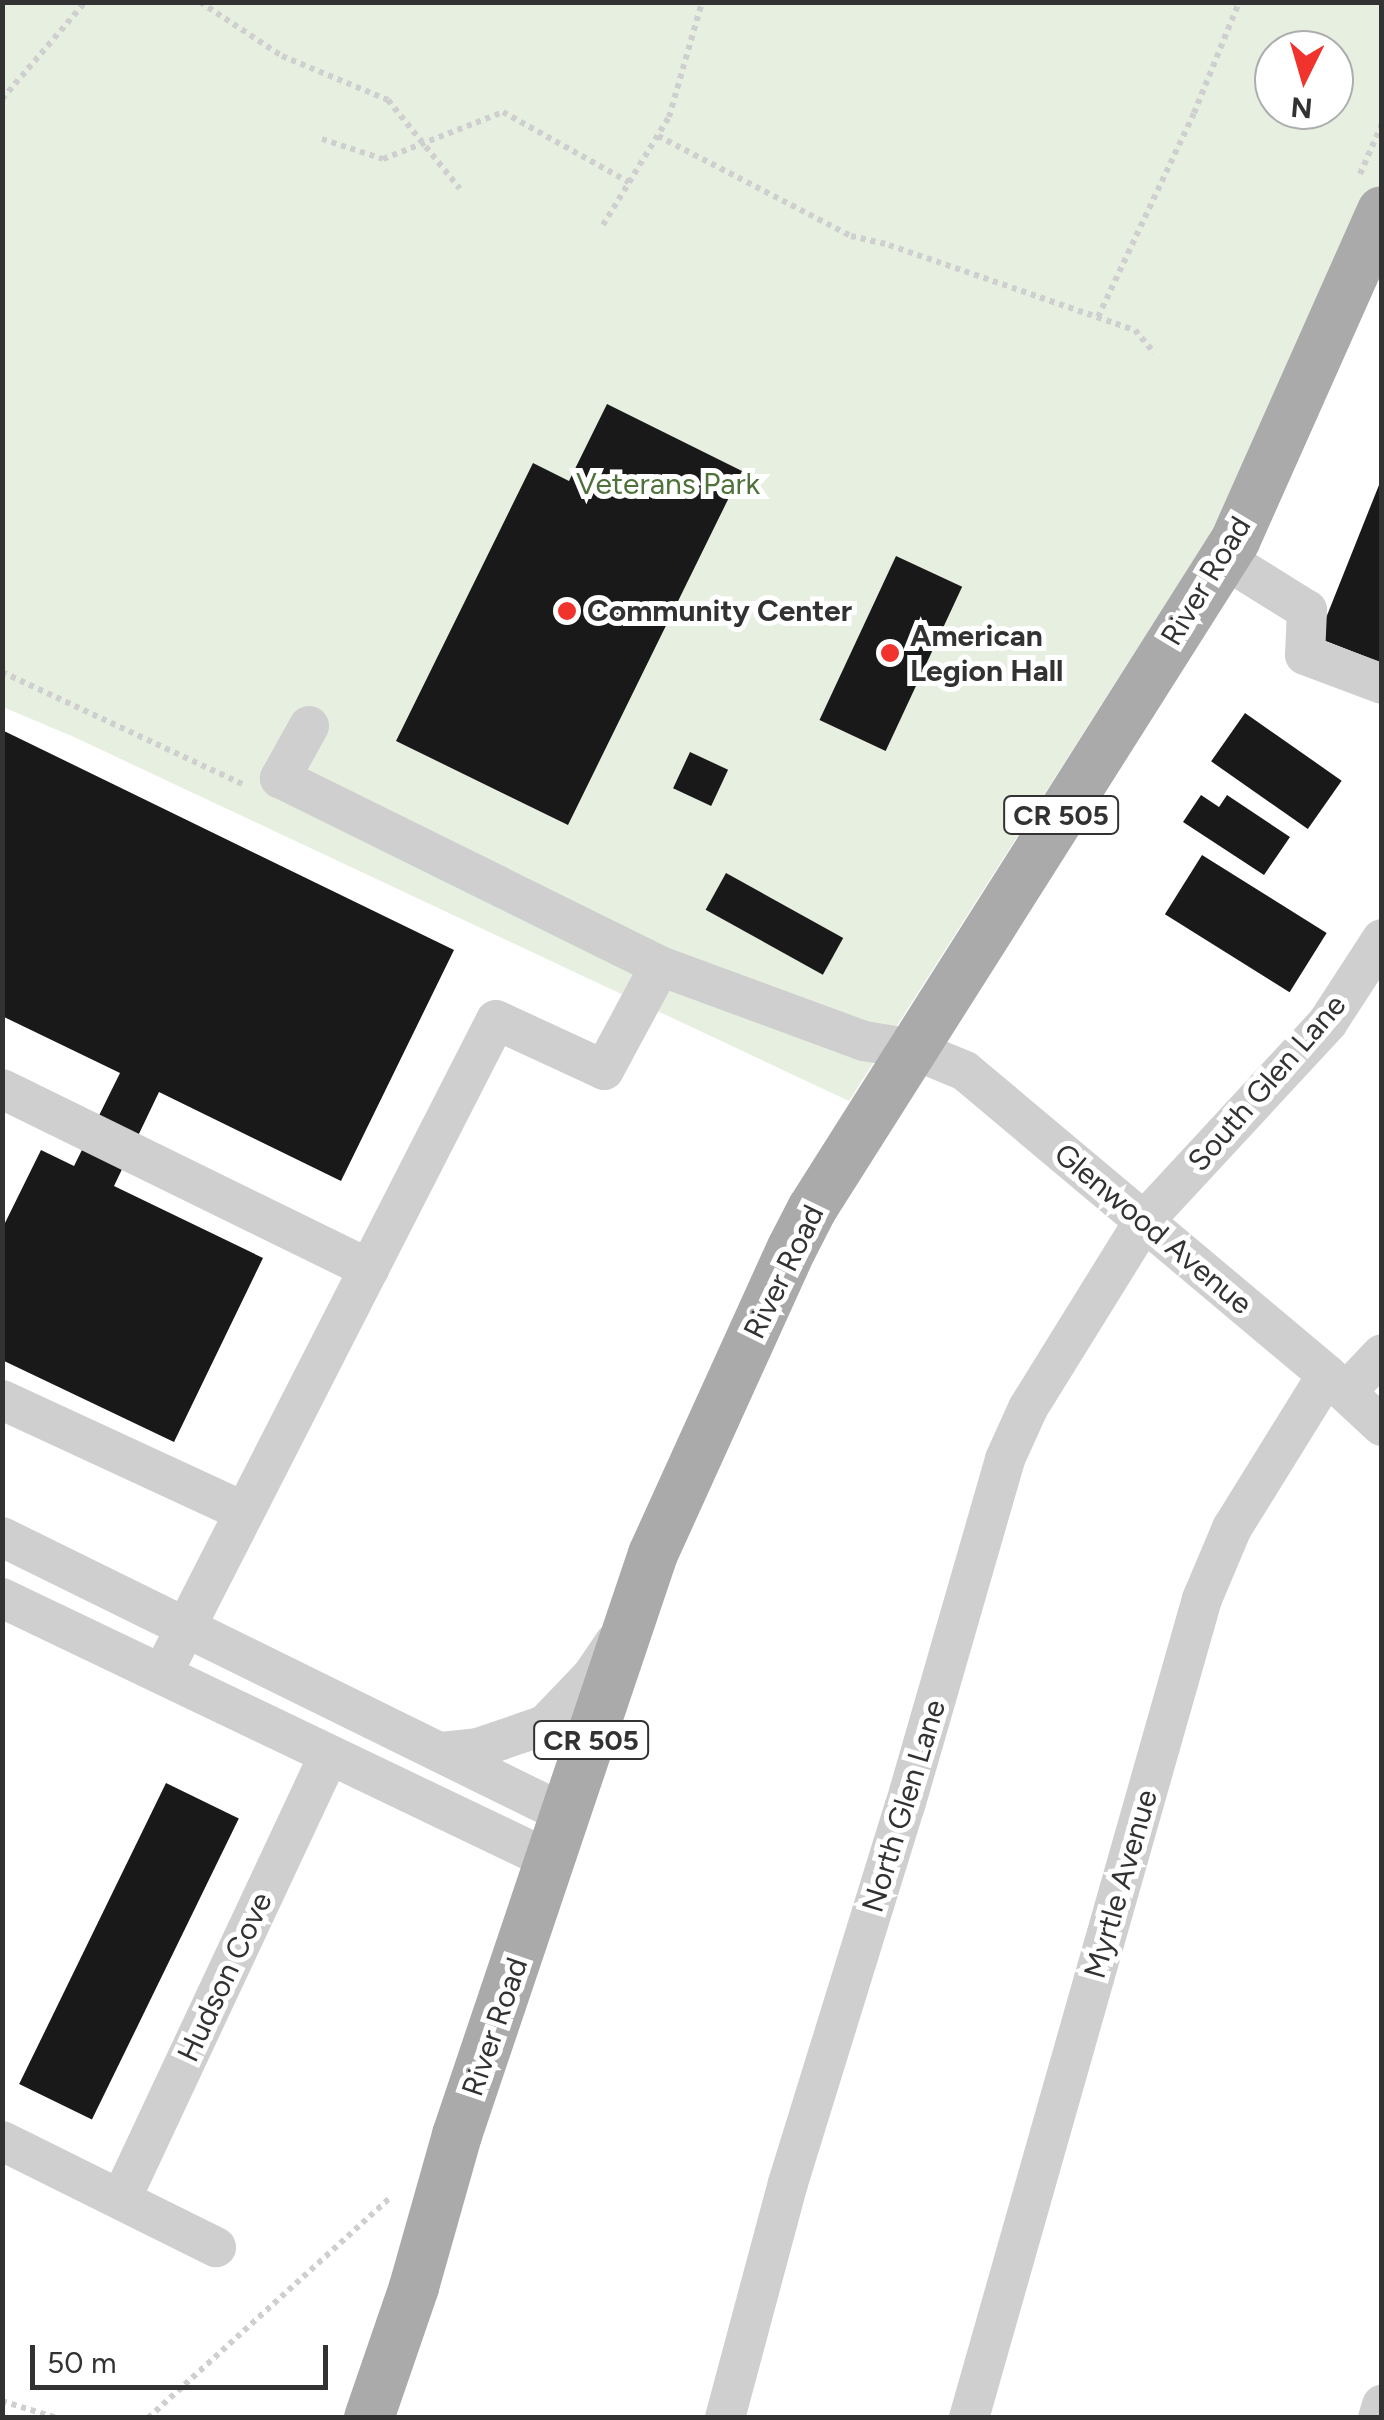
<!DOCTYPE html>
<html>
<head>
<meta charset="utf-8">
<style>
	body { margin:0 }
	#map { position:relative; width:1384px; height:2420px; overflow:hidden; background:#fff; font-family:Figtree,sans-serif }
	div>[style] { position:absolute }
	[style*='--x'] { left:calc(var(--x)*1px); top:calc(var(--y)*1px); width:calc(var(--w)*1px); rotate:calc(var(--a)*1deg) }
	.green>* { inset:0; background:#e6efe0 }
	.building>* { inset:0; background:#191919; transform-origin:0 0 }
	.path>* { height:6px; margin-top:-3px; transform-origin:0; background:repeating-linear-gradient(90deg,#cfcfcf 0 5px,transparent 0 10px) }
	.minor>* { height:40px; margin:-20px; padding:0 20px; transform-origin:20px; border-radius:20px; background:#cfcfcf }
	.major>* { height:50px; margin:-25px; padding:0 25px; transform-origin:25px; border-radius:25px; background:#aaa }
	.dots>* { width:28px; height:28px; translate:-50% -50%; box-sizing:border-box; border:5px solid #fff; border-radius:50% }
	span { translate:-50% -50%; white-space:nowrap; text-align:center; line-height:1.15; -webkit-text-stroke:10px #fff; paint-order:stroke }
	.shield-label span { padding:2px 8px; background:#fff; border:2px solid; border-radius:8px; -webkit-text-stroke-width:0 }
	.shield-label { font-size:28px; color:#323232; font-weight:700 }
	.park-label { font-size:30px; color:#4f713b }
	.street-label { font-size:30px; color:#323232 }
	.poi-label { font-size:30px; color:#323232; font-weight:700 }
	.left { translate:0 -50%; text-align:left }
	.frame { position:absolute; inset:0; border:5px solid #323232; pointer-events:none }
	.north { position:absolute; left:1254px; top:30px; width:100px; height:100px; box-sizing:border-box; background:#fff; border:2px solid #adadad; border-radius:50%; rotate:185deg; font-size:28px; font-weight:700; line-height:40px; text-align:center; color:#323232 }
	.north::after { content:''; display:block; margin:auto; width:35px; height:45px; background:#f0342d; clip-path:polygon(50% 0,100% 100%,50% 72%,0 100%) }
	.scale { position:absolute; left:30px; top:2345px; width:298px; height:45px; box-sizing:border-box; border:5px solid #323232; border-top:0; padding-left:12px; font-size:30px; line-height:35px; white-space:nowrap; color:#323232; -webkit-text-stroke:8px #fff; paint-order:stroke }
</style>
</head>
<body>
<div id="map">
	<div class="green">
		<i style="clip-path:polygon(evenodd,2px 3px,1381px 3px,1381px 211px,1208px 537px,849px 1101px,74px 737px,3px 707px,2px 3px,1274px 50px,1334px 50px,1334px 110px,1274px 110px,1274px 50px)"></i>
	</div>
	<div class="building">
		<i style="clip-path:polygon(607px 404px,742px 471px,568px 825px,396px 741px,533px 463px,569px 481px)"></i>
		<i style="clip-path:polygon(1381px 480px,1382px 480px,1382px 663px,1318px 638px)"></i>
		<i style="left:896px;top:556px;width:73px;height:181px;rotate:25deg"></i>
		<i style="left:1245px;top:713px;width:118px;height:59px;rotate:35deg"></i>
		<i style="clip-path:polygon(2px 730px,454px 950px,341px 1181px,159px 1092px,114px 1186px,263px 1258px,174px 1442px,2px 1360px,2px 1229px,41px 1150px,74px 1166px,120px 1073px,2px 1016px)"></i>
		<i style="left:690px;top:752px;width:42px;height:40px;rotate:25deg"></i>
		<i style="clip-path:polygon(1201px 795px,1219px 807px,1227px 795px,1290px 837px,1264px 875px,1183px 822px)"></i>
		<i style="left:1202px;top:855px;width:147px;height:70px;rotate:32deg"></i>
		<i style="left:726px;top:873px;width:134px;height:42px;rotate:29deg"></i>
		<i style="left:166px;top:1783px;width:81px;height:335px;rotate:26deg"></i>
	</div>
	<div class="path">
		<i style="--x:200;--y:2;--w:98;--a:33.4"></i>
		<i style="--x:282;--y:56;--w:115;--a:22.5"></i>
		<i style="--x:388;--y:100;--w:114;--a:51"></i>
		<i style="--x:2;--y:99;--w:128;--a:-49.4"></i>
		<i style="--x:658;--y:136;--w:217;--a:27.4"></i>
		<i style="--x:851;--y:236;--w:39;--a:13"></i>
		<i style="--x:889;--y:245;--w:260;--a:19.1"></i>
		<i style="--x:1135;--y:330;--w:30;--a:50"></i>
		<i style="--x:322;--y:139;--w:64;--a:18.2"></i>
		<i style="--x:383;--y:159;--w:129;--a:-21.4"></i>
		<i style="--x:503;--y:112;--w:144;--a:29.1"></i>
		<i style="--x:1360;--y:174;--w:55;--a:-66.3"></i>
		<i style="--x:603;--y:225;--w:127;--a:-58.6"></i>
		<i style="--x:669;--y:117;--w:120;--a:-74"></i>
		<i style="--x:1098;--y:317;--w:225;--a:-64.8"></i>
		<i style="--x:1194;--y:113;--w:120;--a:-67.9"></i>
		<i style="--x:2;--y:672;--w:267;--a:25"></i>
		<i style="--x:2;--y:2401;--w:58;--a:17.2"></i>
		<i style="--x:148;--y:2418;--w:330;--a:-42.3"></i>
	</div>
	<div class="minor">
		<i style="--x:1223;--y:558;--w:99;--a:31.8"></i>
		<i style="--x:1307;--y:610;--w:45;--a:92.5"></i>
		<i style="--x:1305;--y:655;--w:82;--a:20.6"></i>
		<i style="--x:309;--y:726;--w:60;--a:119.1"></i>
		<i style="--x:280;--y:778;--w:424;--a:26.3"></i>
		<i style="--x:660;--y:966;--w:217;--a:20.2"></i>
		<i style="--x:864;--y:1041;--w:49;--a:9.5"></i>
		<i style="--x:912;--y:1049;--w:57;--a:22.5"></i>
		<i style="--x:965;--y:1071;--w:473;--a:40"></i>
		<i style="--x:1327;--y:1375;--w:75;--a:42.8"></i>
		<i style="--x:2;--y:1089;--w:409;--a:26.1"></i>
		<i style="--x:1346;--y:1392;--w:52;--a:-46.5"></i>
		<i style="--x:2;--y:1400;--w:267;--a:24.8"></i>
		<i style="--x:2;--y:1537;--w:630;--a:26.2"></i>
		<i style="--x:2;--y:1598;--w:610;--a:25.56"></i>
		<i style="--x:162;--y:1674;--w:734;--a:-62.95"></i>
		<i style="--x:496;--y:1020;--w:119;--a:24.8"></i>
		<i style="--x:604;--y:1070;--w:118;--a:-61.7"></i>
		<i style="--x:441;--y:1752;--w:37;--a:-6"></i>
		<i style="--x:478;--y:1748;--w:71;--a:-18.9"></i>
		<i style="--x:545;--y:1725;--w:68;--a:-46.2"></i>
		<i style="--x:592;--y:1676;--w:40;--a:-56"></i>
		<i style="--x:2;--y:2141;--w:239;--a:26.4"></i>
		<i style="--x:121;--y:2199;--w:490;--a:-64.9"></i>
		<i style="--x:725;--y:2418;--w:243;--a:-75"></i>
		<i style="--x:788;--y:2183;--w:395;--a:-72.8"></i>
		<i style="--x:905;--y:1806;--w:361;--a:-73.9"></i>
		<i style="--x:1005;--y:1459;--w:56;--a:-65.7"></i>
		<i style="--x:1028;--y:1408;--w:220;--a:-58.2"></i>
		<i style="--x:1144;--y:1221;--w:271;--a:-47.2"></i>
		<i style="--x:1328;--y:1022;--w:99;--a:-57"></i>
		<i style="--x:969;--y:2418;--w:851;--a:-74.12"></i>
		<i style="--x:1202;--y:1599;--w:77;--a:-67.1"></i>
		<i style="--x:1232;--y:1528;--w:180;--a:-58.2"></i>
		<i style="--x:1378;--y:2418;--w:14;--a:-73"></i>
	</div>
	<div class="major">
		<i style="--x:369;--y:2418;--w:139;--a:-71"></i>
		<i style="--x:414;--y:2287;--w:158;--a:-74.2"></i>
		<i style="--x:457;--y:2135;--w:613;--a:-71.36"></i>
		<i style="--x:653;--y:1554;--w:336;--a:-65.6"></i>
		<i style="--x:792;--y:1248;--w:44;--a:-62.9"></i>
		<i style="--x:812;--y:1209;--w:791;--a:-57.66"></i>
		<i style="--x:1235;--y:541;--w:361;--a:-66"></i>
	</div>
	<div class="dots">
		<i style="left:567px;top:611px;background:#f0342d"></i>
		<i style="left:890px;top:653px;background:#f0342d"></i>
	</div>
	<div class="shield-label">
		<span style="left:1061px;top:815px">CR 505</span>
		<span style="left:591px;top:1740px">CR 505</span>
	</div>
	<div class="park-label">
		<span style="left:668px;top:484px">Veterans Park</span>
	</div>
	<div class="street-label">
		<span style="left:1206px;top:581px;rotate:-59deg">River Road</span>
		<span style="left:1267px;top:1083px;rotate:-49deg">South Glen Lane</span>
		<span style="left:1153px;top:1229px;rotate:40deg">Glenwood Avenue</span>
		<span style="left:784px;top:1272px;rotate:-64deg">River Road</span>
		<span style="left:904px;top:1806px;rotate:-73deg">North Glen Lane</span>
		<span style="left:1121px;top:1884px;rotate:-74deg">Myrtle Avenue</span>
		<span style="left:225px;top:1977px;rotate:-65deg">Hudson Cove</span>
		<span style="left:495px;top:2027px;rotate:-71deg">River Road</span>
	</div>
	<div class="poi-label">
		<span class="left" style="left:587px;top:611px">Community Center</span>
		<span class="left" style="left:910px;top:653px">American<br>Legion Hall</span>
	</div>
	<div class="frame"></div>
	<div class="north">N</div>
	<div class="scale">50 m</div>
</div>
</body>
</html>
